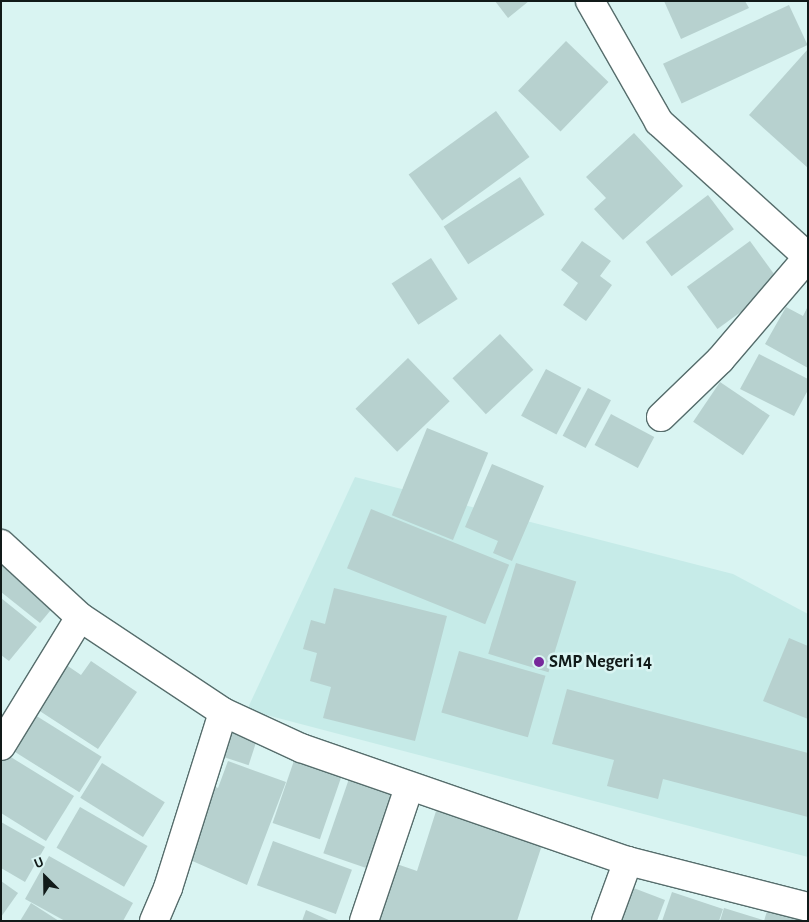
<!DOCTYPE html>
<html>
<head>
<meta charset="utf-8">
<style>
	body { margin:0 }
	#map { position:relative; width:809px; height:922px; overflow:hidden; background:#d9f4f2; font-family:"Alegreya Sans",sans-serif }
	div>[style] { position:absolute }
	[style*='--x'] { left:calc(var(--x)*1px); top:calc(var(--y)*1px); width:calc(var(--w)*1px); rotate:calc(var(--a)*1deg) }
	.built>* { inset:0; background:#c6ebe8 }
	.building>* { inset:0; background:#b7d1cf; transform-origin:0 0 }
	.roads { filter:drop-shadow(1px 0 #566d6c) drop-shadow(-1px 0 #566d6c) drop-shadow(0 1px #566d6c) drop-shadow(0 -1px #566d6c) }
	.street>* { height:28px; margin:-14px; padding:0 14px; transform-origin:14px; border-radius:14px; background:#fff }
	.dots>* { width:14px; height:14px; translate:-50% -50%; box-sizing:border-box; border:2px solid #d9f4f2; border-radius:50% }
	span { translate:-50% -50%; white-space:nowrap; text-align:center; line-height:1.15; -webkit-text-stroke:5px #d9f4f2; paint-order:stroke }
	.poi-label { font-size:18px; color:#111a19; font-weight:700 }
	.left { translate:0 -50%; text-align:left }
	.frame { position:absolute; inset:0; border:2px solid #111a19; pointer-events:none }
	.north { position:absolute; left:20px; top:852px; width:50px; height:50px; -webkit-text-stroke:4px #d9f4f2; paint-order:stroke; rotate:337deg; font-size:14px; font-weight:700; line-height:20px; text-align:center; color:#111a19 }
	.north::after { content:''; display:block; margin:auto; width:18px; height:22px; background:#111a19; clip-path:polygon(50% 0,100% 100%,50% 72%,0 100%) }
</style>
</head>
<body>
<div id="map">
	<div class="built">
		<i style="clip-path:polygon(355px 477px,733px 574px,808px 614px,808px 857px,247px 710px)"></i>
	</div>
	<div class="building">
		<i style="clip-path:polygon(495px 1px,529px 1px,508px 18px)"></i>
		<i style="clip-path:polygon(664px 1px,745px 1px,749px 8px,681px 39px)"></i>
		<i style="left:789px;top:5px;width:44px;height:139px;rotate:65deg"></i>
		<i style="left:566px;top:41px;width:59px;height:69px;rotate:44deg"></i>
		<i style="clip-path:polygon(808px 49px,808px 168px,749px 115px)"></i>
		<i style="left:496px;top:111px;width:57px;height:108px;rotate:54deg"></i>
		<i style="clip-path:polygon(634px 133px,683px 186px,623px 240px,594px 209px,606px 198px,586px 177px)"></i>
		<i style="left:520px;top:177px;width:45px;height:91px;rotate:57deg"></i>
		<i style="left:708px;top:195px;width:43px;height:78px;rotate:53deg"></i>
		<i style="clip-path:polygon(582px 241px,611px 261px,600px 276px,612px 285px,586px 321px,563px 305px,578px 283px,561px 270px)"></i>
		<i style="left:750px;top:241px;width:52px;height:78px;rotate:54deg"></i>
		<i style="left:431px;top:258px;width:49px;height:47px;rotate:57deg"></i>
		<i style="clip-path:polygon(808px 306px,808px 368px,765px 344px,786px 307px,803px 316px)"></i>
		<i style="left:500px;top:334px;width:49px;height:65px;rotate:47deg"></i>
		<i style="clip-path:polygon(759px 354px,808px 379px,808px 390px,794px 416px,740px 389px)"></i>
		<i style="left:408px;top:358px;width:60px;height:73px;rotate:46deg"></i>
		<i style="left:546px;top:369px;width:40px;height:53px;rotate:28deg"></i>
		<i style="left:720px;top:382px;width:60px;height:48px;rotate:34deg"></i>
		<i style="left:588px;top:388px;width:26px;height:54px;rotate:28deg"></i>
		<i style="left:611px;top:414px;width:49px;height:35px;rotate:28deg"></i>
		<i style="left:427px;top:428px;width:66px;height:94px;rotate:22deg"></i>
		<i style="clip-path:polygon(492px 464px,544px 486px,512px 561px,493px 553px,498px 541px,465px 527px)"></i>
		<i style="left:371px;top:509px;width:149px;height:64px;rotate:22deg"></i>
		<i style="clip-path:polygon(7px 556px,60px 599px,40px 623px,1px 592px,1px 563px)"></i>
		<i style="left:516px;top:563px;width:63px;height:95px;rotate:17deg"></i>
		<i style="clip-path:polygon(334px 588px,447px 616px,415px 741px,323px 718px,331px 687px,310px 681px,317px 653px,303px 649px,311px 620px,325px 624px)"></i>
		<i style="clip-path:polygon(1px 598px,37px 627px,9px 661px,1px 655px)"></i>
		<i style="clip-path:polygon(789px 638px,808px 646px,808px 719px,763px 701px)"></i>
		<i style="left:459px;top:651px;width:90px;height:64px;rotate:16deg"></i>
		<i style="clip-path:polygon(59px 660px,81px 675px,91px 661px,137px 692px,98px 749px,29px 704px)"></i>
		<i style="clip-path:polygon(567px 689px,808px 753px,808px 817px,663px 779px,658px 799px,607px 786px,614px 760px,552px 744px)"></i>
		<i style="left:27px;top:710px;width:88px;height:42px;rotate:32deg"></i>
		<i style="left:229px;top:722px;width:32px;height:35px;rotate:18deg"></i>
		<i style="clip-path:polygon(1px 751px,74px 796px,46px 841px,1px 813px)"></i>
		<i style="left:297px;top:752px;width:50px;height:75px;rotate:19deg"></i>
		<i style="clip-path:polygon(228px 761px,286px 782px,247px 885px,181px 856px,208px 784px,218px 788px)"></i>
		<i style="left:102px;top:763px;width:74px;height:41px;rotate:32deg"></i>
		<i style="left:352px;top:770px;width:46px;height:88px;rotate:19deg"></i>
		<i style="left:80px;top:807px;width:78px;height:47px;rotate:30deg"></i>
		<i style="clip-path:polygon(437px 808px,543px 842px,517px 921px,368px 921px,388px 861px,417px 871px)"></i>
		<i style="clip-path:polygon(1px 822px,45px 847px,25px 882px,1px 868px)"></i>
		<i style="left:273px;top:841px;width:84px;height:47px;rotate:20deg"></i>
		<i style="clip-path:polygon(49px 856px,133px 903px,123px 921px,65px 921px,25px 899px)"></i>
		<i style="clip-path:polygon(1px 881px,18px 893px,1px 917px)"></i>
		<i style="clip-path:polygon(631px 887px,665px 900px,657px 921px,618px 921px)"></i>
		<i style="clip-path:polygon(672px 892px,723px 909px,719px 921px,662px 921px)"></i>
		<i style="clip-path:polygon(771px 898px,808px 910px,808px 921px,764px 921px)"></i>
		<i style="clip-path:polygon(31px 903px,59px 921px,20px 921px)"></i>
		<i style="clip-path:polygon(724px 908px,763px 920px,763px 921px,720px 921px)"></i>
		<i style="clip-path:polygon(306px 910px,331px 921px,302px 921px)"></i>
	</div>
	<div class="roads">
		<div class="street">
			<i style="--x:590;--y:1;--w:139;--a:60.3"></i>
			<i style="--x:659;--y:122;--w:201;--a:42.2"></i>
			<i style="--x:661;--y:417;--w:82;--a:-44"></i>
			<i style="--x:720;--y:360;--w:135;--a:-49.5"></i>
			<i style="--x:1;--y:544;--w:108;--a:42.7"></i>
			<i style="--x:80;--y:617;--w:172;--a:33.6"></i>
			<i style="--x:223;--y:712;--w:86;--a:24.8"></i>
			<i style="--x:301;--y:748;--w:346;--a:19.1"></i>
			<i style="--x:628;--y:861;--w:186;--a:14.3"></i>
			<i style="--x:1;--y:746;--w:151;--a:-58.5"></i>
			<i style="--x:154;--y:921;--w:36;--a:-67"></i>
			<i style="--x:168;--y:888;--w:184;--a:-72.6"></i>
			<i style="--x:364;--y:921;--w:141;--a:-71.4"></i>
			<i style="--x:606;--y:921;--w:64;--a:-69.9"></i>
		</div>
	</div>
	<div class="dots">
		<i style="left:539px;top:662px;background:#77289a"></i>
	</div>
	<div class="poi-label">
		<span class="left" style="left:549px;top:662px">SMP Negeri 14</span>
	</div>
	<div class="frame"></div>
	<div class="north">U</div>
</div>
</body>
</html>
